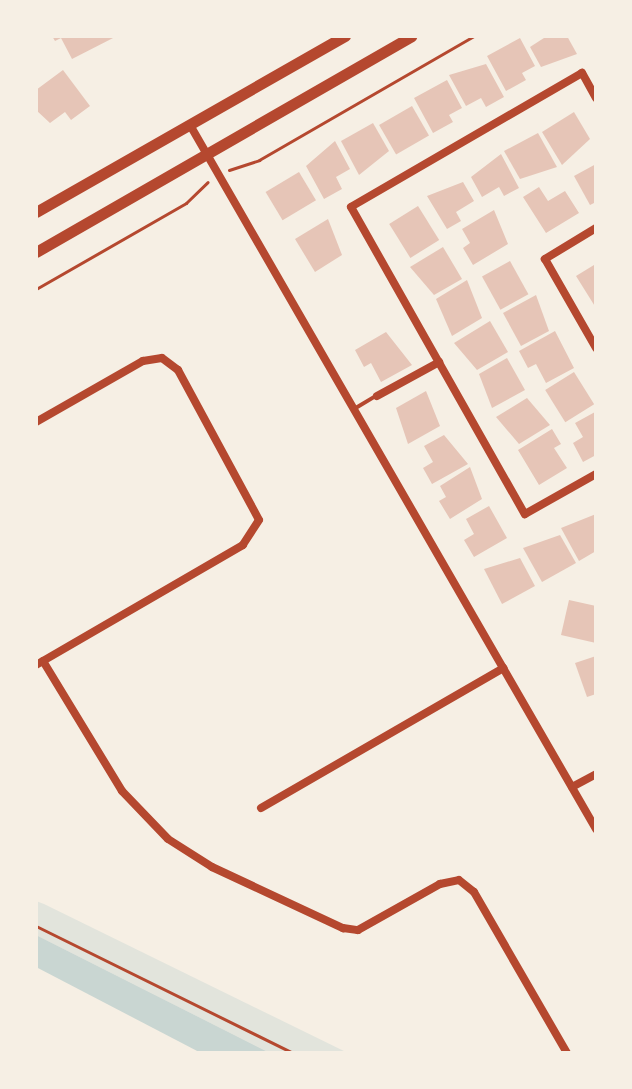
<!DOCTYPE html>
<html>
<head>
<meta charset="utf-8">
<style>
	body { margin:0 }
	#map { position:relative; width:632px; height:1089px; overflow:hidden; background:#f6efe4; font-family:Lato,sans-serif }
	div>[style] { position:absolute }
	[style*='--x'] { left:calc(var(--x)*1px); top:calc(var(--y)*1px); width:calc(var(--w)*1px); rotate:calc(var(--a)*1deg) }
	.green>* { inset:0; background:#e2e4dc }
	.water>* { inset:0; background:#c9d6d2 }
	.building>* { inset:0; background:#e6c5b7; transform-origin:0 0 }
	.path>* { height:3px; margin:-1.5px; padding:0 1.5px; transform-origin:1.5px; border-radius:1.5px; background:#b5482f }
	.service>* { height:4px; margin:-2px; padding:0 2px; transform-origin:2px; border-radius:2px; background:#b5482f }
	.minor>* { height:8px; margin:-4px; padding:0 4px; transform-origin:4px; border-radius:4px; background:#b5482f }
	.secondary>* { height:11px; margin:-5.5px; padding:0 5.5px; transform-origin:5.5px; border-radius:5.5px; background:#b5482f }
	span { translate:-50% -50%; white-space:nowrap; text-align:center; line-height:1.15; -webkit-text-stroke:6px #f6efe4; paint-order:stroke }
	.frame { position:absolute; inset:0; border:38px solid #f6efe4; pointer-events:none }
</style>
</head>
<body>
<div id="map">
	<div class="green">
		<i style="clip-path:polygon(36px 901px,44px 904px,348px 1053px,270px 1053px,36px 935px)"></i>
	</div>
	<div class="water">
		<i style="clip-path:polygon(36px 935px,270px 1053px,201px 1053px,36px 967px)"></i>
	</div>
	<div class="building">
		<i style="clip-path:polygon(52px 36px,117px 36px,72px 59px,61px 38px,55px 41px)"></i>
		<i style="clip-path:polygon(547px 36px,567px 36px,577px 54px,541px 67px,530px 47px)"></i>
		<i style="clip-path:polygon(520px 38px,535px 66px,522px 73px,526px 80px,506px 91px,487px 56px)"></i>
		<i style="clip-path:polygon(486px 64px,504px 97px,486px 107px,481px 98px,466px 106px,449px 75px)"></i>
		<i style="clip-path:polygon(63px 70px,90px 106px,71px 120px,65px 112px,50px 123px,36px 110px,36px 90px)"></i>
		<i style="clip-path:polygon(447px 80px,462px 108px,449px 115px,453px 122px,433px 133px,414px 98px)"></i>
		<i style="left:412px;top:106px;width:34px;height:38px;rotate:60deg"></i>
		<i style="clip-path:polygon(574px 112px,590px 139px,562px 165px,542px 132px)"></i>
		<i style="clip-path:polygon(373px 123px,389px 151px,359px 175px,341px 141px)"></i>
		<i style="clip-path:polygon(538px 133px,557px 167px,520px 179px,504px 151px)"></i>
		<i style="clip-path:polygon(335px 141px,350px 169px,336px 177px,342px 189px,324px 199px,306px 166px)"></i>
		<i style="clip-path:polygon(501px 154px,519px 188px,504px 196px,499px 187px,482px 197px,471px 177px)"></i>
		<i style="clip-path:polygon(596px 164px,596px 202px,590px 205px,574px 176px)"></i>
		<i style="left:299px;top:172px;width:33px;height:39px;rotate:59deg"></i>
		<i style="clip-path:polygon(463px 182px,474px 201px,456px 212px,461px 221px,447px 229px,427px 196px)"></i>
		<i style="clip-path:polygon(539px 187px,548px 201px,565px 191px,579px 213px,546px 233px,523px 197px)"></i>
		<i style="left:418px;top:206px;width:40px;height:34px;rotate:58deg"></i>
		<i style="clip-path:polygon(494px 210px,508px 244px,473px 265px,463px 248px,470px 243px,462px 229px)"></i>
		<i style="clip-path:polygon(328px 219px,342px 255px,315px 272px,295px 239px)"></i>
		<i style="clip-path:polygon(443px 247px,462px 279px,434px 295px,410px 267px)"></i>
		<i style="left:510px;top:261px;width:38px;height:32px;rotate:61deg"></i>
		<i style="clip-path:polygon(594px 265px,596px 267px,596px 308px,576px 276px)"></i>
		<i style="clip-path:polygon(467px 280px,482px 318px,452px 336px,436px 299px)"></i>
		<i style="clip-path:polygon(536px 295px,549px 331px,521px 346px,503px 313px)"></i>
		<i style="clip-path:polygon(490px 321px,508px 352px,477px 370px,454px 343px)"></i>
		<i style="clip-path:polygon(555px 331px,574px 368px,546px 383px,536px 364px,528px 368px,519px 351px)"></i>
		<i style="clip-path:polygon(386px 332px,412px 365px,381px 382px,371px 363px,364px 367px,355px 350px)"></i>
		<i style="clip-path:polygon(507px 358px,525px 390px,492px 408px,479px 374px)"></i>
		<i style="left:574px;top:372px;width:38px;height:34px;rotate:58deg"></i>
		<i style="clip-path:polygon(426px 391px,440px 426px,408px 444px,396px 408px)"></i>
		<i style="clip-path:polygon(527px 398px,550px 425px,519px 444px,496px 417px)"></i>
		<i style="clip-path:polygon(595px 412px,596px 455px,583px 462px,573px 443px,583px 437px,575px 423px)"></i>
		<i style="clip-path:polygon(552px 429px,561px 444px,554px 448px,567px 468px,539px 485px,518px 450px)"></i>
		<i style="clip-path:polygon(444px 435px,468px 464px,432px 484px,423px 468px,433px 462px,424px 446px)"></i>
		<i style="clip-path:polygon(470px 467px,482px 499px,450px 519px,439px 501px,446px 497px,440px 486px)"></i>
		<i style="clip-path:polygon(489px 506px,507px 538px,474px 557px,464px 540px,474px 534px,466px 519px)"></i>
		<i style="clip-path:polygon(596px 514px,596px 551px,579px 561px,561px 528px)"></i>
		<i style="clip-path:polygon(560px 535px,576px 563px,542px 582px,523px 548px)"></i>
		<i style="clip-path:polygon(520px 558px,535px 586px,502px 604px,484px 569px)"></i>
		<i style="clip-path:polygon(569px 600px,596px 606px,596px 643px,561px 635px)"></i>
		<i style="clip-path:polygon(596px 656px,596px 694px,587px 697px,575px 663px)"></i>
	</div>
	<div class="path">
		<i style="--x:229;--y:170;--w:32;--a:-18"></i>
		<i style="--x:259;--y:160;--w:248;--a:-30"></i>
		<i style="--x:36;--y:289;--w:173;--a:-29.8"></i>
		<i style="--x:186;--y:203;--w:30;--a:-44"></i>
		<i style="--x:36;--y:926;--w:287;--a:26.3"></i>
	</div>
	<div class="service">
		<i style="--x:354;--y:409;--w:26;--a:-31"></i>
	</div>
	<div class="minor">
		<i style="--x:596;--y:98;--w:29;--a:-119"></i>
		<i style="--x:582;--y:73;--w:267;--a:149.9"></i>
		<i style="--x:351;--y:207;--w:353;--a:60.5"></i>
		<i style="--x:525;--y:514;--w:81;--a:-29.4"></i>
		<i style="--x:190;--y:125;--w:813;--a:60.03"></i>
		<i style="--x:596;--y:228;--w:60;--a:148.7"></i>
		<i style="--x:545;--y:259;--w:103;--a:60.2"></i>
		<i style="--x:377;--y:396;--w:71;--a:-28.7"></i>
		<i style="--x:36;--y:422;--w:123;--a:-29.7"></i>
		<i style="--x:143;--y:361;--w:19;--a:-9"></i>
		<i style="--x:162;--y:358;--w:20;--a:37"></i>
		<i style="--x:178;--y:370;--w:170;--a:61.6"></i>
		<i style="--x:259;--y:520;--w:30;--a:123"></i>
		<i style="--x:243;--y:545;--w:239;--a:149.9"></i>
		<i style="--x:43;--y:661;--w:152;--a:58.7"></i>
		<i style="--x:122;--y:791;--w:66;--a:46.2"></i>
		<i style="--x:168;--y:839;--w:52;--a:32.5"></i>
		<i style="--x:212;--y:867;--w:145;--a:25"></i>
		<i style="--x:343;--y:928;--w:15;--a:8"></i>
		<i style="--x:358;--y:930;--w:94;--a:-29.3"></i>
		<i style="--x:440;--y:884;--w:19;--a:-12"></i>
		<i style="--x:459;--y:880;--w:19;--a:39"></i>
		<i style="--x:474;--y:892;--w:186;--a:60"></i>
		<i style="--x:572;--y:787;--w:27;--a:-28"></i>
		<i style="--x:261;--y:808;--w:280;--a:-30"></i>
	</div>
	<div class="secondary">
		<i style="--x:36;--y:212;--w:356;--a:-29.7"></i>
		<i style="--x:36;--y:252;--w:433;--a:-29.9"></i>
	</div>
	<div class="frame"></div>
</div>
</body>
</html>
